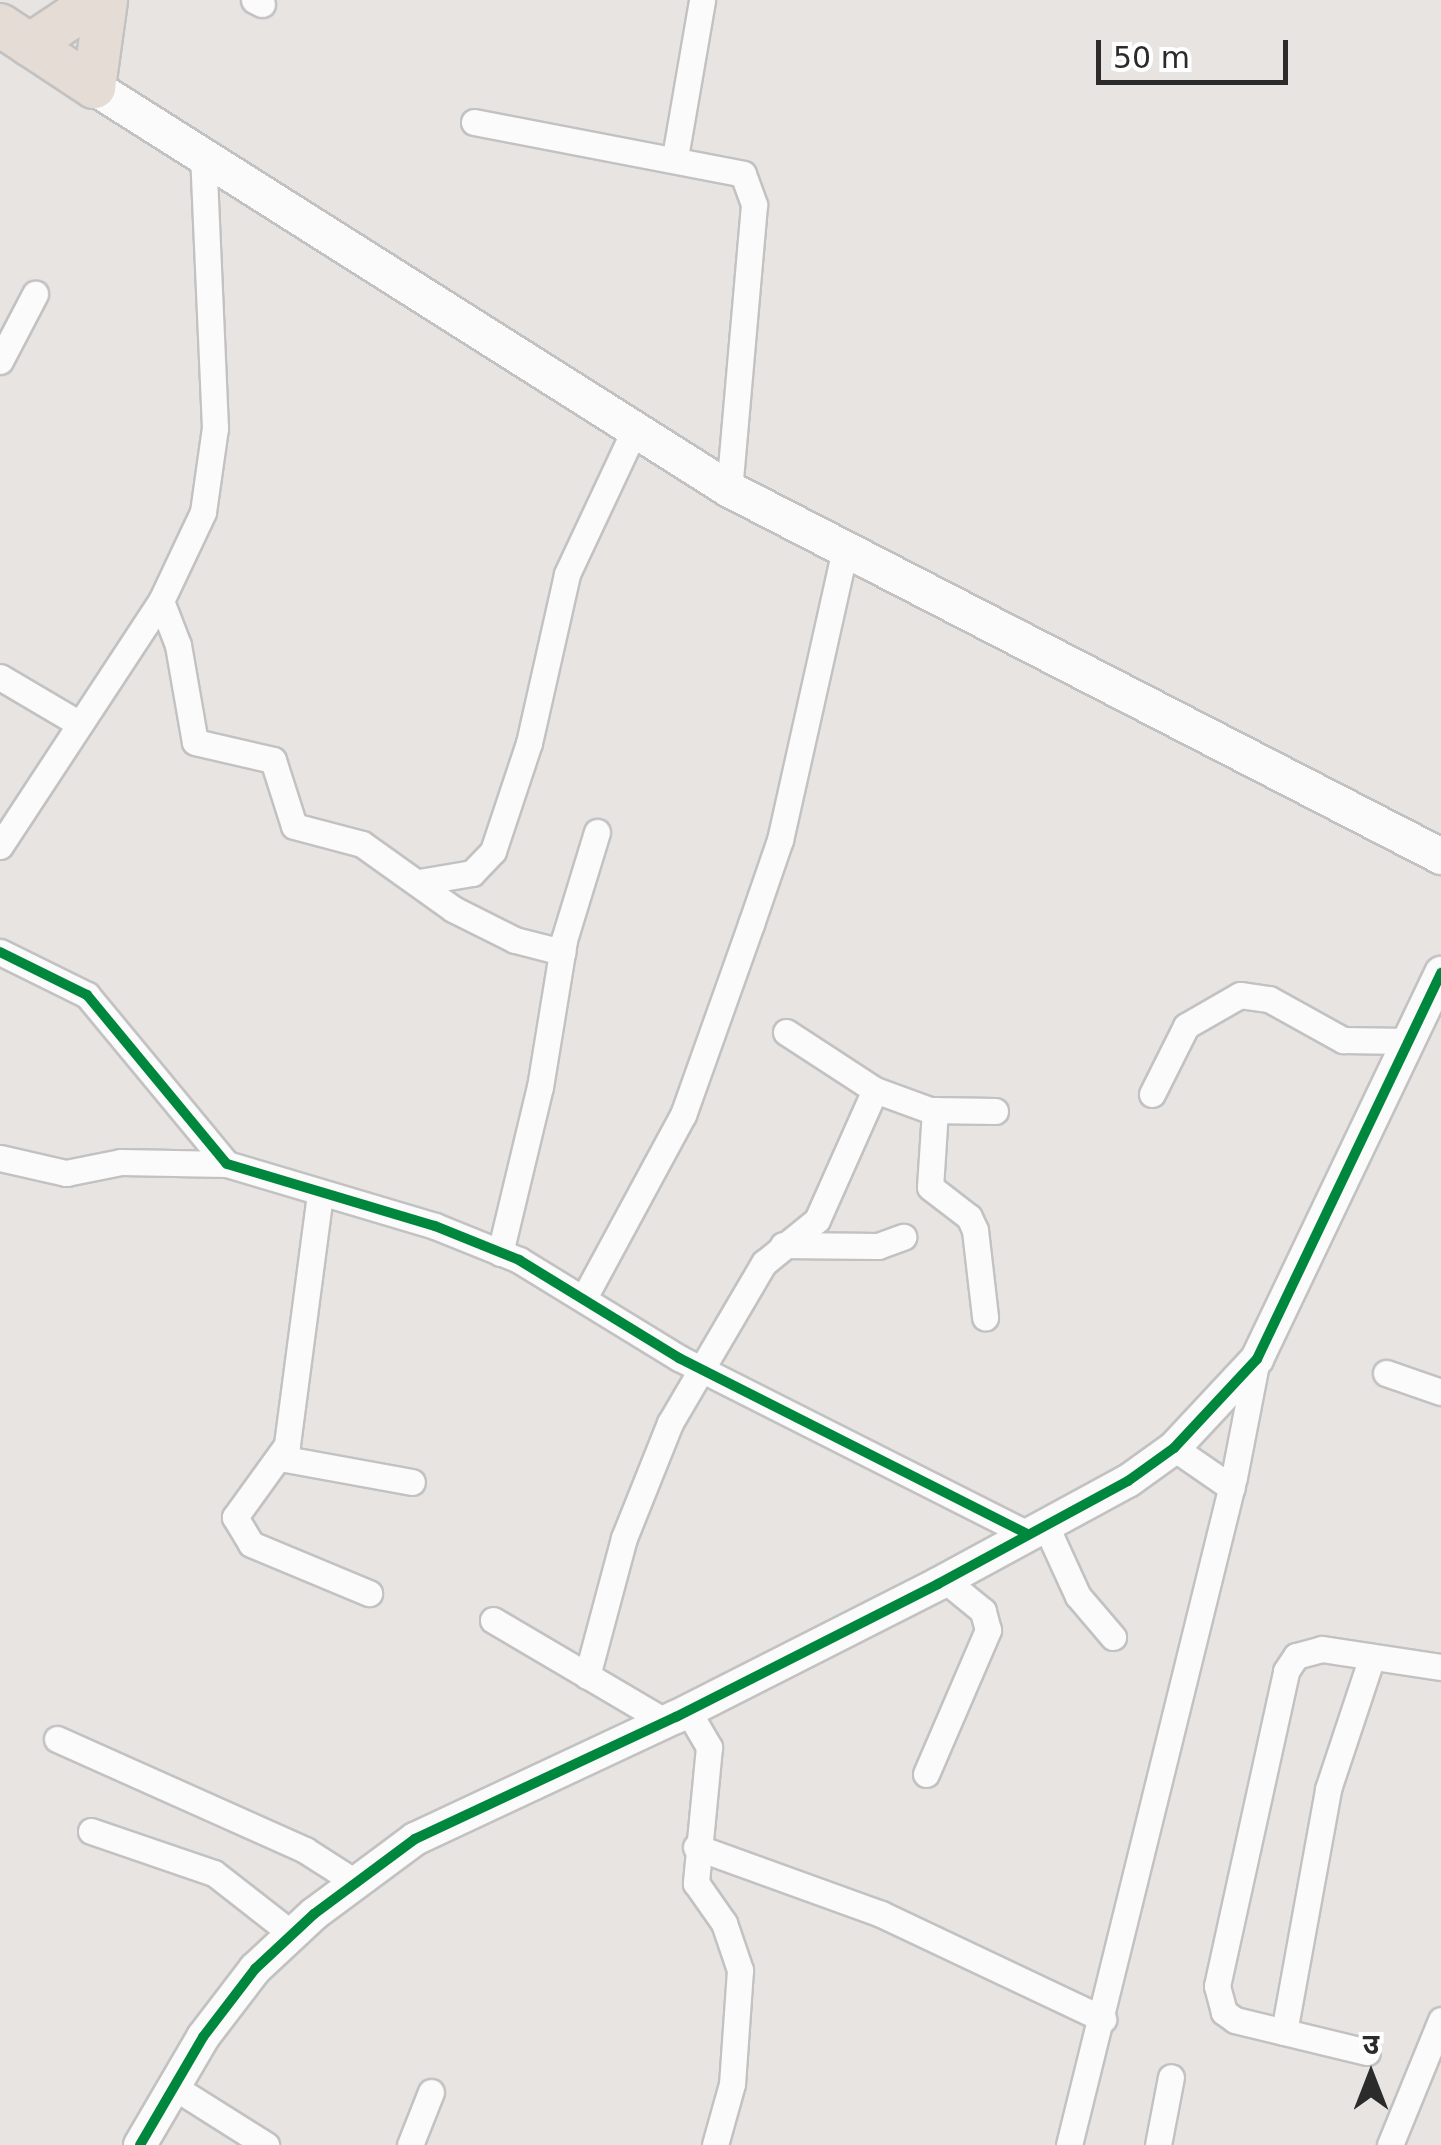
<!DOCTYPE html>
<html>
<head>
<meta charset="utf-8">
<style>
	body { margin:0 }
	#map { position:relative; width:1441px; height:2145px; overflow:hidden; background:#e8e4e2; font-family:"DejaVu Sans","Noto Sans Devanagari",sans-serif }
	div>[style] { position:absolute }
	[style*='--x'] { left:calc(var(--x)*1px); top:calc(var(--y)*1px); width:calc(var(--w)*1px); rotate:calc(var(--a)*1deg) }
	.roads { filter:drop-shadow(2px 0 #c3c2c2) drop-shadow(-2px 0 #c3c2c2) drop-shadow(0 2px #c3c2c2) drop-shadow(0 -2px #c3c2c2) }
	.minor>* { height:25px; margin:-12.5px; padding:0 12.5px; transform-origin:12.5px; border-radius:12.5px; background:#fcfbfb }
	.tertiary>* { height:32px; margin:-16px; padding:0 16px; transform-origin:16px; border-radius:16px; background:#fcfbfb }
	.secondary>* { height:35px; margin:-17.5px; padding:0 17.5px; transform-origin:17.5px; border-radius:17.5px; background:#fcfbfb }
	.trunk>* { height:42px; margin:-21px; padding:0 21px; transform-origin:21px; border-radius:21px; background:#e6dcd6 }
	.cycleway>* { height:10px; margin:-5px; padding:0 5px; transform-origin:5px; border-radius:5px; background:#00873e }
	span { translate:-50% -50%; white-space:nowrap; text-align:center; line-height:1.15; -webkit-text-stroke:8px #fff; paint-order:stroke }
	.north { position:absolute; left:1321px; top:2025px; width:100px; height:100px; -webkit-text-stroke:8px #fff; paint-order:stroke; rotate:0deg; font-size:28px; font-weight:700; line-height:40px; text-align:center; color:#2b2b2b }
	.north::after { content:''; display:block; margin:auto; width:35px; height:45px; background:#2b2b2b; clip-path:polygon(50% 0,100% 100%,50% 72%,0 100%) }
	.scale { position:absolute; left:1096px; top:40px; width:192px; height:45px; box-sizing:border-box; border:5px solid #2b2b2b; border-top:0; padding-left:12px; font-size:30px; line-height:35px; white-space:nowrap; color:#2b2b2b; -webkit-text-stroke:8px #fff; paint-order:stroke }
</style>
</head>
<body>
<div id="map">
	<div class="roads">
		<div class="minor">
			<i style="--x:254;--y:0;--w:9;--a:27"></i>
			<i style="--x:474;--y:122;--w:274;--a:10.9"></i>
			<i style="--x:743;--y:174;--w:33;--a:70"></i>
			<i style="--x:754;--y:205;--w:285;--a:95"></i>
			<i style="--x:675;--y:157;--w:159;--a:-80.2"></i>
			<i style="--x:0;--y:361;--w:76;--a:-62.4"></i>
			<i style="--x:161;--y:601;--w:47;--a:68.9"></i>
			<i style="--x:178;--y:645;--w:98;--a:80.1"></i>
			<i style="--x:195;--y:742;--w:80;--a:13"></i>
			<i style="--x:273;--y:760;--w:69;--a:72.3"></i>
			<i style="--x:294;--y:826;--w:70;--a:14.8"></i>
			<i style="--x:362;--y:844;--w:112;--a:35.5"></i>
			<i style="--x:453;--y:909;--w:69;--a:26.6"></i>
			<i style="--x:515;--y:940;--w:49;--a:14.3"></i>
			<i style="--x:0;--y:677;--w:91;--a:30.5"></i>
			<i style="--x:0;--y:846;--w:293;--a:-56.7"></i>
			<i style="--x:161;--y:601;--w:98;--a:-64.7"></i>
			<i style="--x:203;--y:512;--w:85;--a:-81.9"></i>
			<i style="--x:215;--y:428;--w:271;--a:-92.5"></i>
			<i style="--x:419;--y:882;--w:54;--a:-9.6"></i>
			<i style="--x:472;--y:873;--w:30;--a:-46"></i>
			<i style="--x:493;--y:851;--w:114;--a:-71.6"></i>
			<i style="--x:529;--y:743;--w:173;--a:-77.3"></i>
			<i style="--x:567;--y:574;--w:158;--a:-64.9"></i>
			<i style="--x:0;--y:952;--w:97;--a:26.3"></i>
			<i style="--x:87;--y:995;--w:219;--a:50.4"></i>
			<i style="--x:227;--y:1164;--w:217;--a:16.6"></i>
			<i style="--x:435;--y:1226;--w:91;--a:22"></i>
			<i style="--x:519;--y:1260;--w:188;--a:31.5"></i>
			<i style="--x:679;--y:1358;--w:390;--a:26.8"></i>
			<i style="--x:786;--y:1032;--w:106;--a:33.1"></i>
			<i style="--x:875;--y:1090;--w:59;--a:20"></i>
			<i style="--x:930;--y:1110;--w:65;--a:0.9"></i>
			<i style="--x:1152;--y:1094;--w:76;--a:-63.4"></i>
			<i style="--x:1186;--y:1026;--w:62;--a:-29.9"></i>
			<i style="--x:1240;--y:995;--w:29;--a:8"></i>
			<i style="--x:1269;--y:999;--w:85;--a:29"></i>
			<i style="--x:1343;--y:1040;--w:64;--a:0.9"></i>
			<i style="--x:935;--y:1110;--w:77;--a:93.7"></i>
			<i style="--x:930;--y:1187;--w:49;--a:37.6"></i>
			<i style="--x:969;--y:1217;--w:14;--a:65"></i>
			<i style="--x:975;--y:1230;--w:88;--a:83.4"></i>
			<i style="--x:0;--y:1158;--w:68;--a:12.8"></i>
			<i style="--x:66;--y:1173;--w:56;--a:-11.3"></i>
			<i style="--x:121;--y:1162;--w:106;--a:1.1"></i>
			<i style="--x:320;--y:1194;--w:253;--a:97.5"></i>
			<i style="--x:287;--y:1445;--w:89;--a:125.8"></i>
			<i style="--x:235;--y:1517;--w:31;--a:59"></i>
			<i style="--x:251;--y:1544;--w:128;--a:22.6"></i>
			<i style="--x:783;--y:1245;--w:95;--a:0.6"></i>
			<i style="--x:878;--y:1246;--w:27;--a:-20"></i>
			<i style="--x:500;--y:1253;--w:171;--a:-76.5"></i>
			<i style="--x:540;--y:1087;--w:149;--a:-80.7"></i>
			<i style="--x:564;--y:940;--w:113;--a:-73"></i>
			<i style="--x:585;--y:1296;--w:206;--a:-61.6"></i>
			<i style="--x:683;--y:1115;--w:203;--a:-70.4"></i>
			<i style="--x:751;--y:924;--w:89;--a:-71"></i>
			<i style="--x:780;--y:840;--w:298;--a:-77.4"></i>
			<i style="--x:1386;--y:1373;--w:58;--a:19.1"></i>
			<i style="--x:1174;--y:1448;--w:70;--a:34.6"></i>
			<i style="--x:280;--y:1458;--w:134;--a:10.3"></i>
			<i style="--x:1045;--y:1524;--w:79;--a:65.4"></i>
			<i style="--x:1078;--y:1596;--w:54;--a:49.5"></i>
			<i style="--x:493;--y:1620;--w:201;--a:30.5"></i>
			<i style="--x:587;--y:1676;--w:143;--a:-75"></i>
			<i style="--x:624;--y:1538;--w:124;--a:-68.2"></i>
			<i style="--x:670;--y:1423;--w:186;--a:-59.6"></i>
			<i style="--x:764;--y:1263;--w:68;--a:-39.1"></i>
			<i style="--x:817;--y:1220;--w:142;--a:-66"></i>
			<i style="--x:688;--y:1711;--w:42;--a:59.7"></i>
			<i style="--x:709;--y:1747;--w:137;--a:95.5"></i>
			<i style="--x:696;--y:1883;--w:49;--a:55"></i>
			<i style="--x:724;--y:1923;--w:50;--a:71.2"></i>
			<i style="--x:740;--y:1970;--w:114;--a:94"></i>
			<i style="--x:732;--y:2084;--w:63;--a:105.6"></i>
			<i style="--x:57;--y:1739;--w:272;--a:24.1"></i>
			<i style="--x:305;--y:1850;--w:59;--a:32.6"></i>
			<i style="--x:926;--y:1774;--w:157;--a:-66.7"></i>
			<i style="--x:988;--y:1630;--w:20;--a:-105"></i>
			<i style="--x:983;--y:1611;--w:49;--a:-140.8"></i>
			<i style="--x:91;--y:1831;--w:130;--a:18.9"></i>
			<i style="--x:214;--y:1873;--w:99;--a:38"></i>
			<i style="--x:696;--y:1847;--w:197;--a:19.9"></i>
			<i style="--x:881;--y:1914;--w:246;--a:25.3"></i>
			<i style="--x:1284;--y:2032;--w:247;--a:-79.7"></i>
			<i style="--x:1328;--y:1789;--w:139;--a:-71.6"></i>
			<i style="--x:1367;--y:2052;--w:136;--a:-166.4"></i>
			<i style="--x:1235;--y:2020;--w:14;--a:-144"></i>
			<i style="--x:1224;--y:2012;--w:27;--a:-105"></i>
			<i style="--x:1217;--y:1986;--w:322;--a:-77.6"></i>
			<i style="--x:1286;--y:1671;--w:18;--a:-56"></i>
			<i style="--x:1296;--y:1656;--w:27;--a:-15"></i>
			<i style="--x:1322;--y:1649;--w:120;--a:8.6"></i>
			<i style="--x:174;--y:2087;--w:109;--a:32.2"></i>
			<i style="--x:410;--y:2145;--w:57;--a:-68.4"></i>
			<i style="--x:1069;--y:2145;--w:688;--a:-76.13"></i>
			<i style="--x:1234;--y:1477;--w:120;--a:-79"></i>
			<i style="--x:1158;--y:2145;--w:69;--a:-79.2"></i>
			<i style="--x:1390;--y:2145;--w:135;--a:-67.8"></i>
		</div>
		<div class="tertiary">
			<i style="--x:140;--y:2145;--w:125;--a:-59.7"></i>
			<i style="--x:203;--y:2037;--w:86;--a:-52.6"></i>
			<i style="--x:255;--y:1969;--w:81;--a:-43"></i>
			<i style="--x:314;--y:1914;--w:126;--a:-36.6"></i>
			<i style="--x:415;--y:1839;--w:288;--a:-25.1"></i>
			<i style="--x:676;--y:1717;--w:294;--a:-26.9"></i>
			<i style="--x:938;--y:1584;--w:216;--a:-28.5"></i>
			<i style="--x:1128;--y:1481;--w:57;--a:-35.7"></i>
			<i style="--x:1174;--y:1448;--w:122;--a:-47"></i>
			<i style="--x:1257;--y:1359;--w:428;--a:-64.5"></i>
		</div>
		<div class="secondary">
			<i style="--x:94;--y:87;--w:752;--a:32.34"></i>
			<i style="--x:729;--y:489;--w:801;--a:27.27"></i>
		</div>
		<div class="trunk">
			<i style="--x:0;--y:25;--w:113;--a:33.4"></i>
			<i style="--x:94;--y:87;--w:88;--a:-82.1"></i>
			<i style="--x:30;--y:45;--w:81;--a:-33.9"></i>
		</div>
	</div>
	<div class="cycleway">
		<i style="--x:0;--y:952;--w:97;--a:26.3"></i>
		<i style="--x:87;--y:995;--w:219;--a:50.4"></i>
		<i style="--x:227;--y:1164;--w:217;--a:16.6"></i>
		<i style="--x:435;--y:1226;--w:91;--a:22"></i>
		<i style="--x:519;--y:1260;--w:188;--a:31.5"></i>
		<i style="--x:679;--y:1358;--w:390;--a:26.8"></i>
		<i style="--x:140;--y:2145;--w:125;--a:-59.7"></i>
		<i style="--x:203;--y:2037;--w:86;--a:-52.6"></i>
		<i style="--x:255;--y:1969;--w:81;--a:-43"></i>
		<i style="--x:314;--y:1914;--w:126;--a:-36.6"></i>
		<i style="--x:415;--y:1839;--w:288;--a:-25.1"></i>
		<i style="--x:676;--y:1717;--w:294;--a:-26.9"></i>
		<i style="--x:938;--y:1584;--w:216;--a:-28.5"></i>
		<i style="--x:1128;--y:1481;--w:57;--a:-35.7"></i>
		<i style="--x:1174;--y:1448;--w:122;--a:-47"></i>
		<i style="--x:1257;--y:1359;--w:428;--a:-64.5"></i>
	</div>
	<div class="north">उ</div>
	<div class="scale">50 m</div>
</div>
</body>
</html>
